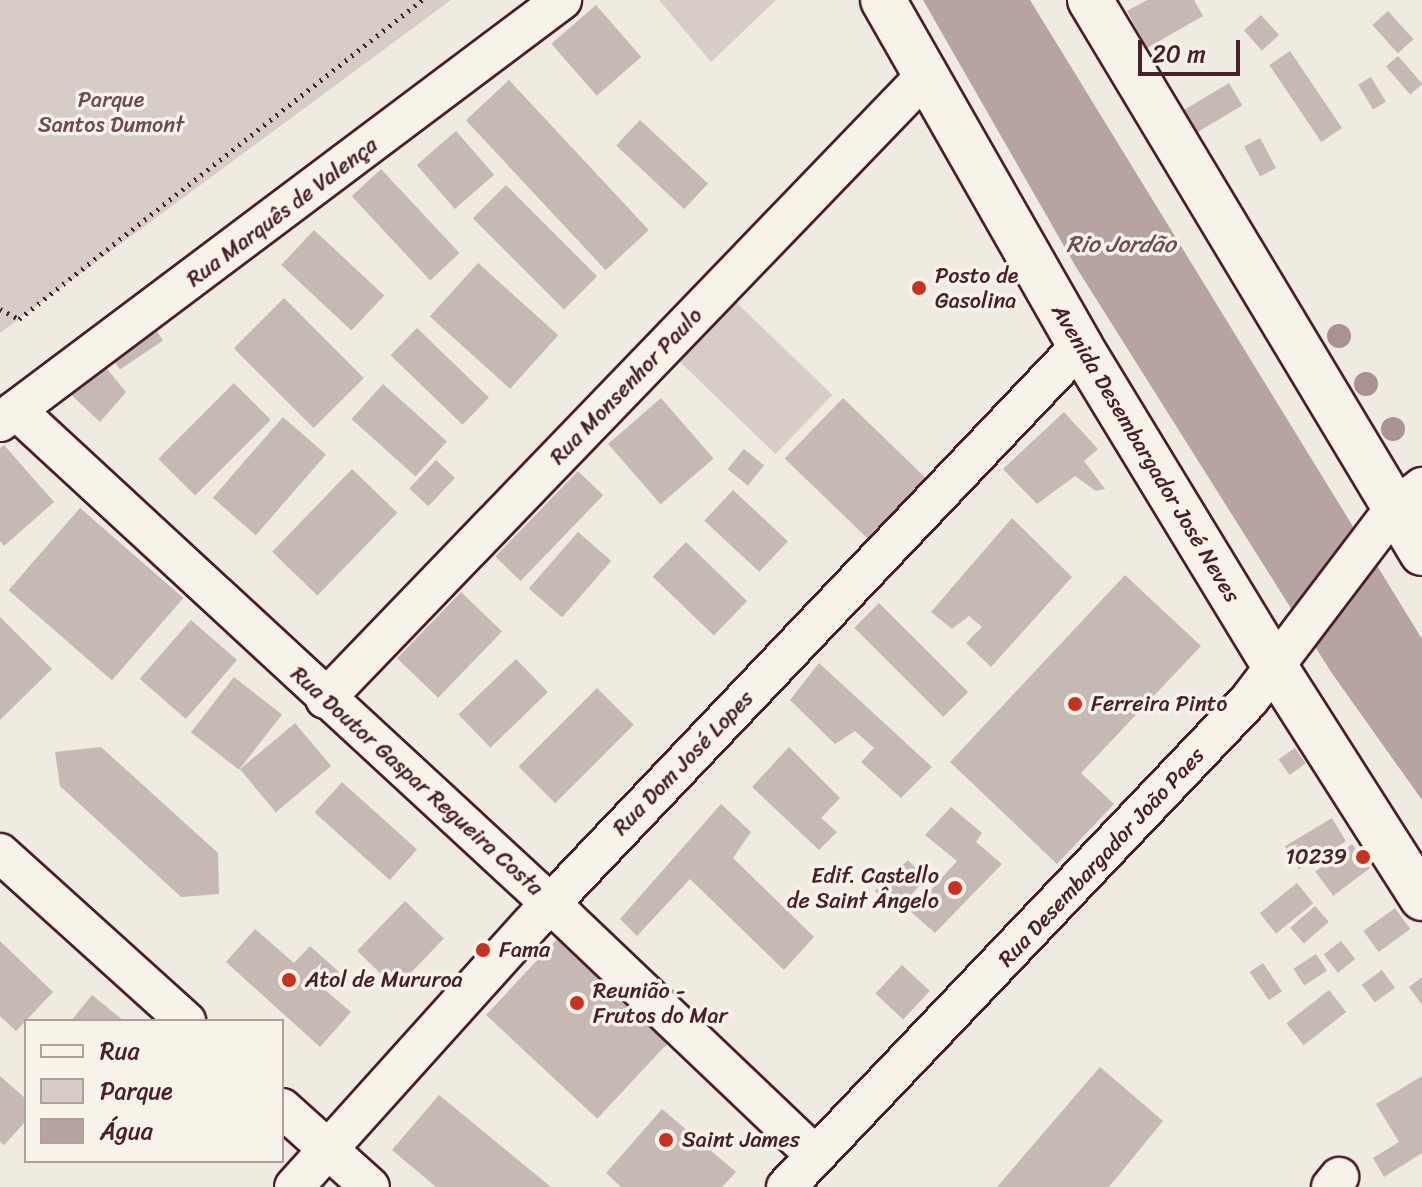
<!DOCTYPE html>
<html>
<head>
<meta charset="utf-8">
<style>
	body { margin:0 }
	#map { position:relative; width:1422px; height:1187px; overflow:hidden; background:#f0ebe0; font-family:Sriracha,sans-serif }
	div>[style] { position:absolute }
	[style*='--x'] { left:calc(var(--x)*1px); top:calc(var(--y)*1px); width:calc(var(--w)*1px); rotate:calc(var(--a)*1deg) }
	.green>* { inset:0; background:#d8cdc6; transform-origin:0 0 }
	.water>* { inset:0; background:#b7a4a2 }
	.building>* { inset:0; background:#c6b8b3; transform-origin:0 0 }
	.path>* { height:5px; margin-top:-2.5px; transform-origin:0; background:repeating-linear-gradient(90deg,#4a1f2b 0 2px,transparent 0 8px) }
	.roads { filter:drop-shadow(2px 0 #4a1f2b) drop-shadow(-2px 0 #4a1f2b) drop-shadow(0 2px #4a1f2b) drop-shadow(0 -2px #4a1f2b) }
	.minor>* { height:38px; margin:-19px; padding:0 19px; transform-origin:19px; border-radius:19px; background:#f7f3e8 }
	.major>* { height:44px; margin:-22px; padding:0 22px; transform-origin:22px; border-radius:22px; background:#f7f3e8 }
	.trees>* { width:24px; height:24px; margin:-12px; border-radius:50%; background:#a89292 }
	.dots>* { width:22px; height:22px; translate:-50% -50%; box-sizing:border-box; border:4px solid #f7f3e8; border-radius:50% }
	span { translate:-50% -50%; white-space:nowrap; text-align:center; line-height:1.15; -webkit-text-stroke:7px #f7f3e8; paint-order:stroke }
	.park-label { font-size:22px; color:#6e4a52 }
	.street-label { font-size:22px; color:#4a1f2b }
	.poi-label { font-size:22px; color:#4a1f2b }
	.left { translate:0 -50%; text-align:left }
	.right { translate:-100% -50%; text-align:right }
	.water-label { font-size:24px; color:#704e55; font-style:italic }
	.legend { position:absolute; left:24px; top:1019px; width:260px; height:144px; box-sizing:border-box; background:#f7f3e8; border:2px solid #b29e9c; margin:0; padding:10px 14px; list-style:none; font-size:24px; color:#4a1f2b }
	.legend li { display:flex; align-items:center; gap:16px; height:40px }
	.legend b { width:40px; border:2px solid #b29e9c }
	.scale { position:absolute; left:1138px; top:40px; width:102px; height:36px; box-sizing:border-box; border:4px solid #4a1f2b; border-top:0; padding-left:10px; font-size:24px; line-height:28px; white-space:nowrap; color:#4a1f2b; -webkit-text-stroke:6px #f7f3e8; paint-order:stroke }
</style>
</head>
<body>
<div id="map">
	<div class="green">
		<i style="clip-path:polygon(0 0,451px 0,0 333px)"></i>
		<i style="clip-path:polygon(659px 0,776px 0,711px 62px)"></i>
		<i style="left:736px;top:302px;width:134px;height:82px;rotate:44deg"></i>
	</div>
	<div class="water">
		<i style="clip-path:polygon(923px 0,1030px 0,1422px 639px,1422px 800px,1331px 672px,1076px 267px)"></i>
	</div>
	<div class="building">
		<i style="clip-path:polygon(1147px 0,1194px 0,1203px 16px,1147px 48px,1127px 11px)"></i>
		<i style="left:596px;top:5px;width:69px;height:59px;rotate:49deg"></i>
		<i style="left:1388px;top:11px;width:38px;height:21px;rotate:48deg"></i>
		<i style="left:1261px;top:15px;width:27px;height:23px;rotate:48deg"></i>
		<i style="left:1290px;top:51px;width:93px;height:25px;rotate:56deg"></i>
		<i style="left:1398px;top:56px;width:37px;height:16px;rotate:49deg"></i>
		<i style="left:1371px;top:77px;width:29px;height:15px;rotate:59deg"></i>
		<i style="left:509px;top:80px;width:205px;height:59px;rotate:47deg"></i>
		<i style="left:1229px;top:83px;width:26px;height:54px;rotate:59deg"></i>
		<i style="left:640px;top:120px;width:93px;height:35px;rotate:43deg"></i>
		<i style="left:456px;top:131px;width:58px;height:52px;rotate:49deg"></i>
		<i style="left:1260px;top:138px;width:34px;height:18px;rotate:62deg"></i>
		<i style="left:381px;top:169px;width:115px;height:40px;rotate:47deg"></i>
		<i style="left:506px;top:185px;width:129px;height:47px;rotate:45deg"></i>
		<i style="left:314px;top:230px;width:96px;height:48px;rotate:43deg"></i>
		<i style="left:478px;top:263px;width:108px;height:72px;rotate:42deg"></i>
		<i style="left:284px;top:298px;width:113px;height:71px;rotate:45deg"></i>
		<i style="left:148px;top:318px;width:27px;height:52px;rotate:56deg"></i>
		<i style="left:417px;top:328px;width:100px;height:38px;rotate:44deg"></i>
		<i style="clip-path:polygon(99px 359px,126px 392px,100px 422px,65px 389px)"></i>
		<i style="left:234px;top:383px;width:52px;height:107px;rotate:45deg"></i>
		<i style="left:383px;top:384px;width:86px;height:47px;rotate:42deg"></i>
		<i style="left:661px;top:398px;width:80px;height:70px;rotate:49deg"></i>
		<i style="left:843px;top:398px;width:115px;height:84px;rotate:44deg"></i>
		<i style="clip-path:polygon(1064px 412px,1098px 449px,1084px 461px,1105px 489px,1096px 491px,1075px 476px,1037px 504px,1003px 469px)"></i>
		<i style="left:283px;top:417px;width:57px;height:107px;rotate:41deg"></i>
		<i style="clip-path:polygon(4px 445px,54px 502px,4px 546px,0 541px,0 448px)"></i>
		<i style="left:744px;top:449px;width:26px;height:26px;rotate:39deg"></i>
		<i style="left:436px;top:460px;width:26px;height:39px;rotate:43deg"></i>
		<i style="left:352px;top:469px;width:63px;height:115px;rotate:44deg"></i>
		<i style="left:578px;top:471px;width:35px;height:119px;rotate:44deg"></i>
		<i style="left:733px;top:490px;width:75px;height:42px;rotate:43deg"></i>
		<i style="left:80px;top:508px;width:137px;height:109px;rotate:41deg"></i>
		<i style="clip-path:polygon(1012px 518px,1072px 577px,991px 667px,966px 643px,982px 627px,969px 616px,952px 629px,931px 612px)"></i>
		<i style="left:578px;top:532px;width:44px;height:75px;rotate:41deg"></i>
		<i style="left:686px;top:542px;width:85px;height:48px;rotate:44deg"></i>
		<i style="clip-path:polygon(1125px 575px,1201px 646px,1081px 773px,1114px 804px,1057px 864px,950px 762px)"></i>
		<i style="left:461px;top:592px;width:57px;height:92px;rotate:44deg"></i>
		<i style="left:879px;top:603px;width:126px;height:35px;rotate:45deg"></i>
		<i style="clip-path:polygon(0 617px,52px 669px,0 720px)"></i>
		<i style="left:191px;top:620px;width:61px;height:78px;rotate:41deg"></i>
		<i style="left:516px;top:659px;width:46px;height:80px;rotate:46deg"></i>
		<i style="clip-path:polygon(819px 663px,932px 767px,901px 798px,861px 762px,874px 748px,855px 731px,835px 744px,790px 700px)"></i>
		<i style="left:234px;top:677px;width:61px;height:70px;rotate:38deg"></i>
		<i style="left:597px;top:688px;width:52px;height:111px;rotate:45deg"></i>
		<i style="left:295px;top:723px;width:56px;height:72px;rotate:50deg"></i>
		<i style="clip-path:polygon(101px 747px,218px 853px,219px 894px,181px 897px,60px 786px,55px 752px)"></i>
		<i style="clip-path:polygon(789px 747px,840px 798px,821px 818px,837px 832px,819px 850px,752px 787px)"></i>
		<i style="left:1295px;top:748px;width:19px;height:20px;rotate:55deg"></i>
		<i style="left:342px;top:782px;width:101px;height:41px;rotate:42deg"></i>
		<i style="clip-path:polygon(721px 804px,751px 832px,733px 858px,814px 937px,784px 970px,690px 879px,637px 936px,620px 919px)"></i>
		<i style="clip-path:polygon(951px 807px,982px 833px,976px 842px,1002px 864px,935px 933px,911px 912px,957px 861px,925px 835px)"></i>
		<i style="left:1332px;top:818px;width:27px;height:55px;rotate:59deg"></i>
		<i style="left:1352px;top:844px;width:30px;height:46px;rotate:53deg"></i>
		<i style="clip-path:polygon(908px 860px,926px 879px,897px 910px,875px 891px)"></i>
		<i style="left:1297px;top:883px;width:26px;height:48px;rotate:51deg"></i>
		<i style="left:405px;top:901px;width:54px;height:69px;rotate:44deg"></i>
		<i style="left:1315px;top:906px;width:21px;height:33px;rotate:49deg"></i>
		<i style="left:1395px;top:908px;width:26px;height:39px;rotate:54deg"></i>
		<i style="clip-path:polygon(255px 929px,294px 963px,310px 946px,339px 972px,324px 989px,351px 1012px,320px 1047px,226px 962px)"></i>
		<i style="left:557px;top:939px;width:152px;height:104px;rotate:43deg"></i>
		<i style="clip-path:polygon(0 941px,53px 992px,16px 1031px,0 1016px)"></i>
		<i style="left:1341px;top:941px;width:23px;height:22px;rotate:52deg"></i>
		<i style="left:1316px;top:954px;width:20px;height:27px;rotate:57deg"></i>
		<i style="left:1263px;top:963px;width:34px;height:16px;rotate:56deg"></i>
		<i style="left:902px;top:965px;width:38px;height:39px;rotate:43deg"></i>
		<i style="left:1382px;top:970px;width:22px;height:25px;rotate:54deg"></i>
		<i style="clip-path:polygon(1422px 977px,1422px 1005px,1409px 987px)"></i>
		<i style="left:1329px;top:990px;width:28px;height:54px;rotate:52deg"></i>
		<i style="clip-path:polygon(92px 995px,124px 1021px,71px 1021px)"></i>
		<i style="clip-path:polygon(1100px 1067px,1163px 1121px,1109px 1187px,997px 1187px)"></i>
		<i style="clip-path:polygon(0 1076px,26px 1099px,26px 1121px,4px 1145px,0 1142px)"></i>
		<i style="clip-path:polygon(1422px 1076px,1422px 1153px,1384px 1177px,1373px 1158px,1399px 1142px,1376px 1104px)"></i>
		<i style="clip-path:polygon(439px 1095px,551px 1187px,436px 1187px,392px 1150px)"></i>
		<i style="clip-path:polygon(662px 1109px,736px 1172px,722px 1187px,621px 1187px,606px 1173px)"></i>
	</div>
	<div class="path">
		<i style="--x:0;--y:309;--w:21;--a:28"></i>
		<i style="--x:19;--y:319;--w:514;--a:-38.36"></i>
	</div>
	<div class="roads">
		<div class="minor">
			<i style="--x:16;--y:410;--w:750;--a:42.73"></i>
			<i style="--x:567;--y:919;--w:342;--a:43.6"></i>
			<i style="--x:0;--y:422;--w:703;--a:-36.9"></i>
			<i style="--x:325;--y:699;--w:868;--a:-46.07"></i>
			<i style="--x:0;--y:853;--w:251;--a:42.1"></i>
			<i style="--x:282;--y:1108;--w:118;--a:41.9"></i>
			<i style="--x:294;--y:1187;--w:357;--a:-48"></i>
			<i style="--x:533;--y:922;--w:794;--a:-46.48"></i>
			<i style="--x:786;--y:1187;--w:672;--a:-46.45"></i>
			<i style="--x:1249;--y:700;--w:240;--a:-52.8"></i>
			<i style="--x:1394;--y:509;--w:36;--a:-38"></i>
			<i style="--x:1331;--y:1187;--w:13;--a:-51"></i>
		</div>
		<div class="major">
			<i style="--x:883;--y:0;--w:398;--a:60.3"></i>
			<i style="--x:1080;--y:346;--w:376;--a:58.7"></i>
			<i style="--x:1275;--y:667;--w:274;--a:57.5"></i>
			<i style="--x:1090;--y:0;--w:645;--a:59.02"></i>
		</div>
	</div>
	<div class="trees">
		<i style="left:1339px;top:336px"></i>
		<i style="left:1366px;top:384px"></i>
		<i style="left:1393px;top:429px"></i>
	</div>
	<div class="dots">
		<i style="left:919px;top:288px;background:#c8321e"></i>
		<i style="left:1075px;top:704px;background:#c8321e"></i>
		<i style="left:1363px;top:857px;background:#c8321e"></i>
		<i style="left:955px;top:888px;background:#c8321e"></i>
		<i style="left:483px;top:950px;background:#c8321e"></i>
		<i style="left:289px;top:980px;background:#c8321e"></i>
		<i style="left:577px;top:1003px;background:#c8321e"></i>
		<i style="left:666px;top:1140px;background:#c8321e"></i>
	</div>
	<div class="park-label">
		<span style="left:111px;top:112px">Parque<br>Santos Dumont</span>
	</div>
	<div class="street-label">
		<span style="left:282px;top:212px;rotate:-37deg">Rua Marquês de Valença</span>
		<span style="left:626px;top:386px;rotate:-46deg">Rua Monsenhor Paulo</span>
		<span style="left:1146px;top:453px;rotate:59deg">Avenida Desembargador José Neves</span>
		<span style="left:683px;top:763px;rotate:-46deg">Rua Dom José Lopes</span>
		<span style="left:417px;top:781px;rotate:42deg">Rua Doutor Gaspar Regueira Costa</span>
		<span style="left:1101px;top:857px;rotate:-47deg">Rua Desembargador João Paes</span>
	</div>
	<div class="poi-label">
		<span class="left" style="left:935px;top:288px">Posto de<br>Gasolina</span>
		<span class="left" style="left:1091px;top:704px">Ferreira Pinto</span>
		<span class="right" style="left:1347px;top:857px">10239</span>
		<span class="right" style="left:939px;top:888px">Edif. Castello<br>de Saint Ângelo</span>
		<span class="left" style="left:499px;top:950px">Fama</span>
		<span class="left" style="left:305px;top:980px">Atol de Mururoa</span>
		<span class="left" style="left:593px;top:1003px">Reunião -<br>Frutos do Mar</span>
		<span class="left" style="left:682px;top:1140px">Saint James</span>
	</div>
	<div class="water-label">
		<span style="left:1121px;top:245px">Rio Jordão</span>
	</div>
	<ul class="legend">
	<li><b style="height:10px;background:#f7f3e8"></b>Rua</li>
	<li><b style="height:22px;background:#d8cdc6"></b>Parque</li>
	<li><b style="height:22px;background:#b7a4a2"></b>Água</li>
	</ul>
	<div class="scale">20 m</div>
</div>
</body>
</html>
